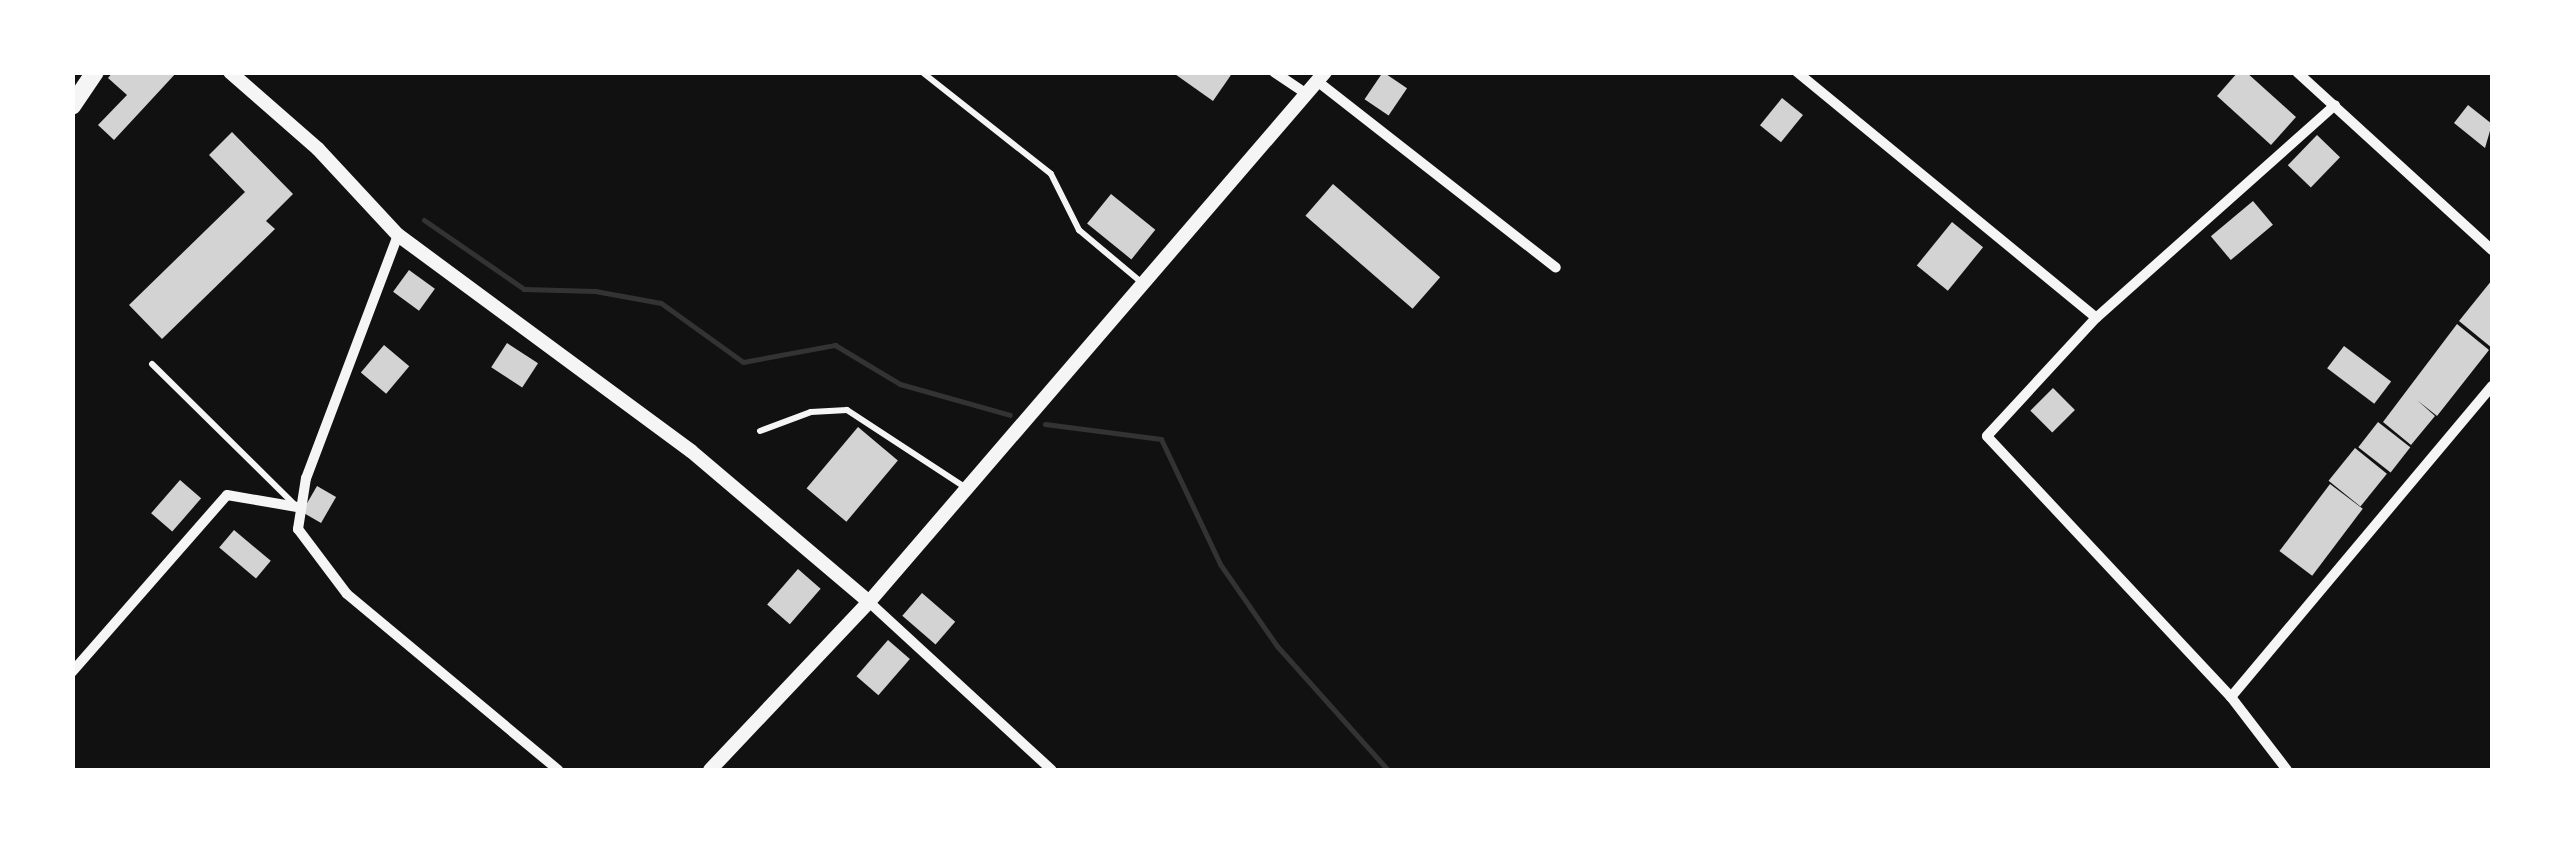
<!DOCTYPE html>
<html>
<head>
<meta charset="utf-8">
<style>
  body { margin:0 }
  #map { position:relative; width:2565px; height:843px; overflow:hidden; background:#111; font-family:Ubuntu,sans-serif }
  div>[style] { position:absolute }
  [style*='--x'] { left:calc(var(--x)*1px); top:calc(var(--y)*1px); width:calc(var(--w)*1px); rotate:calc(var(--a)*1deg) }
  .stream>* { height:5px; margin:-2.5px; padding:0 2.5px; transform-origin:2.5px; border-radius:2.5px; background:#333 }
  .building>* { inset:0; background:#d3d3d3; transform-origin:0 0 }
  .service>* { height:6px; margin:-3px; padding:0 3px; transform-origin:3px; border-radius:3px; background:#f5f5f5 }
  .minor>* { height:10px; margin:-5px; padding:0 5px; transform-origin:5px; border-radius:5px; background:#f5f5f5 }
  .tertiary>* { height:14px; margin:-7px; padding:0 7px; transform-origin:7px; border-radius:7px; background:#f5f5f5 }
  .secondary>* { height:18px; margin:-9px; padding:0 9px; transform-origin:9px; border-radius:9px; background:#f5f5f5 }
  span { translate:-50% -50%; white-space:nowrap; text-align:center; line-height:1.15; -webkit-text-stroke:8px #fff; paint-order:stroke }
  .frame { position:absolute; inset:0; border:75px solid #fff; pointer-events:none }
</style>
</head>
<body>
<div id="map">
  <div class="stream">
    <i style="--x:424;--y:220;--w:121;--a:34.6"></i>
    <i style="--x:524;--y:289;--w:71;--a:1.6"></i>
    <i style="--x:595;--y:291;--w:67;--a:10.3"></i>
    <i style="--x:661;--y:303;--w:101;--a:35.7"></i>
    <i style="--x:743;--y:362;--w:94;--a:-10.5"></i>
    <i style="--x:835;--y:345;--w:76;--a:31"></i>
    <i style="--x:900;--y:384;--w:114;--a:15.7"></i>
    <i style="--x:1045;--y:424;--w:117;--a:7.4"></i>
    <i style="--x:1161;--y:439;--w:138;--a:64.7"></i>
    <i style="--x:1220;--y:564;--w:100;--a:55.2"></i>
    <i style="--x:1277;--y:646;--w:166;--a:48.2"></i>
  </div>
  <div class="building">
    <i style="clip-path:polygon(113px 72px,177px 72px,114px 140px,98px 125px,127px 95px,108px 78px)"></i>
    <i style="clip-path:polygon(1172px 72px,1233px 72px,1213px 101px)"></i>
    <i style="left:1383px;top:72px;width:29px;height:33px;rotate:34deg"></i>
    <i style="clip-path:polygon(2238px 72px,2246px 72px,2296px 117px,2271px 145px,2217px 96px)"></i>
    <i style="left:1782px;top:98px;width:27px;height:35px;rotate:39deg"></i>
    <i style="clip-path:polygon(2468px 105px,2492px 124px,2485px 148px,2454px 123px)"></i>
    <i style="clip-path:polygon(232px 132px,293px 194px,266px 221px,275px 229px,162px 339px,129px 305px,245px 192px,209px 155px)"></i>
    <i style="left:2317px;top:135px;width:32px;height:42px;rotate:44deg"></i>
    <i style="left:1333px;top:184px;width:142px;height:42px;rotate:41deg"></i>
    <i style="left:1111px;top:194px;width:57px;height:38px;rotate:39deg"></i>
    <i style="left:2253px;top:201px;width:31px;height:55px;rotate:50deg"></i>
    <i style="left:1952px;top:222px;width:40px;height:56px;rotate:39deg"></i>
    <i style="left:409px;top:270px;width:32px;height:27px;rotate:36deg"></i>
    <i style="clip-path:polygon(2492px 280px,2492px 348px,2459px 321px)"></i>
    <i style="clip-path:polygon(2457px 324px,2489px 350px,2437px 416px,2417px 400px,2435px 416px,2411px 445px,2383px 422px)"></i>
    <i style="left:507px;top:343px;width:37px;height:29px;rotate:33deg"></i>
    <i style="left:384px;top:345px;width:33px;height:36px;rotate:40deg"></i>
    <i style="left:2344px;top:346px;width:59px;height:28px;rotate:37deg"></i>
    <i style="left:2053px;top:388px;width:31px;height:32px;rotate:45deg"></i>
    <i style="left:2378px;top:422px;width:41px;height:32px;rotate:38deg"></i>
    <i style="left:858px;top:427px;width:52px;height:80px;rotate:40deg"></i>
    <i style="left:2355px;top:448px;width:41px;height:42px;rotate:39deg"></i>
    <i style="left:180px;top:480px;width:28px;height:44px;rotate:41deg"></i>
    <i style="left:2330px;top:484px;width:41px;height:84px;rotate:37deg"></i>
    <i style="left:317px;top:486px;width:22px;height:30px;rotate:30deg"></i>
    <i style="left:234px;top:530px;width:48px;height:23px;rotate:40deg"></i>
    <i style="left:798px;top:569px;width:30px;height:47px;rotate:41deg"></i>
    <i style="left:922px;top:593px;width:44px;height:30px;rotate:41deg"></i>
    <i style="left:888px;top:640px;width:29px;height:48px;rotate:41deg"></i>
  </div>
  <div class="service">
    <i style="--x:922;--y:72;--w:164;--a:38.3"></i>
    <i style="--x:1051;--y:174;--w:63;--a:63.4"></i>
    <i style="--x:1079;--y:230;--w:81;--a:40"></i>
    <i style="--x:152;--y:364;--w:202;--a:44.6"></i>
    <i style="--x:760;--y:431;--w:54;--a:-20.4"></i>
    <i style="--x:811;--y:412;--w:36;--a:-3"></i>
    <i style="--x:847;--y:410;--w:142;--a:33.2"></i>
  </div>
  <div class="minor">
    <i style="--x:1274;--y:72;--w:37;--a:34"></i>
    <i style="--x:1797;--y:72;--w:387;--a:39.4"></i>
    <i style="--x:2297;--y:72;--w:264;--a:42.4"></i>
    <i style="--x:1317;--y:81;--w:303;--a:38"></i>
    <i style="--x:398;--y:235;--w:260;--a:110.7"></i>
    <i style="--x:306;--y:478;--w:52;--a:98.9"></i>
    <i style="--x:298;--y:529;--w:81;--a:53"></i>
    <i style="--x:347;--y:594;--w:275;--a:39.8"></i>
    <i style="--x:869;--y:602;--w:248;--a:42.6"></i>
    <i style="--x:72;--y:672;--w:235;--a:-48.8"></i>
    <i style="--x:227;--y:495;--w:71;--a:9.7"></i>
    <i style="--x:2231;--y:697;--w:406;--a:-50"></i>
    <i style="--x:2287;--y:770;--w:92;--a:-127.5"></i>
    <i style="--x:2231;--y:697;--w:357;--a:-133.1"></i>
    <i style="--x:1987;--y:436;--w:161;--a:-47.3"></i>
    <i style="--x:2096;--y:318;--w:320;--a:-41.7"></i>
  </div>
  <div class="tertiary">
    <i style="--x:230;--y:72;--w:117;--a:41.2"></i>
    <i style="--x:318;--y:149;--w:117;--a:47.1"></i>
    <i style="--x:398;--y:235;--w:364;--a:36.4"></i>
    <i style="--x:691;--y:451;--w:233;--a:40.3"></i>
    <i style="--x:710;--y:770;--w:231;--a:-46.6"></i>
    <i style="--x:869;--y:602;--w:699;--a:-49.29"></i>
  </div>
  <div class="secondary">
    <i style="--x:72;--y:106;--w:41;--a:-55.9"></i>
  </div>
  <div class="frame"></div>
</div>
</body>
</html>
